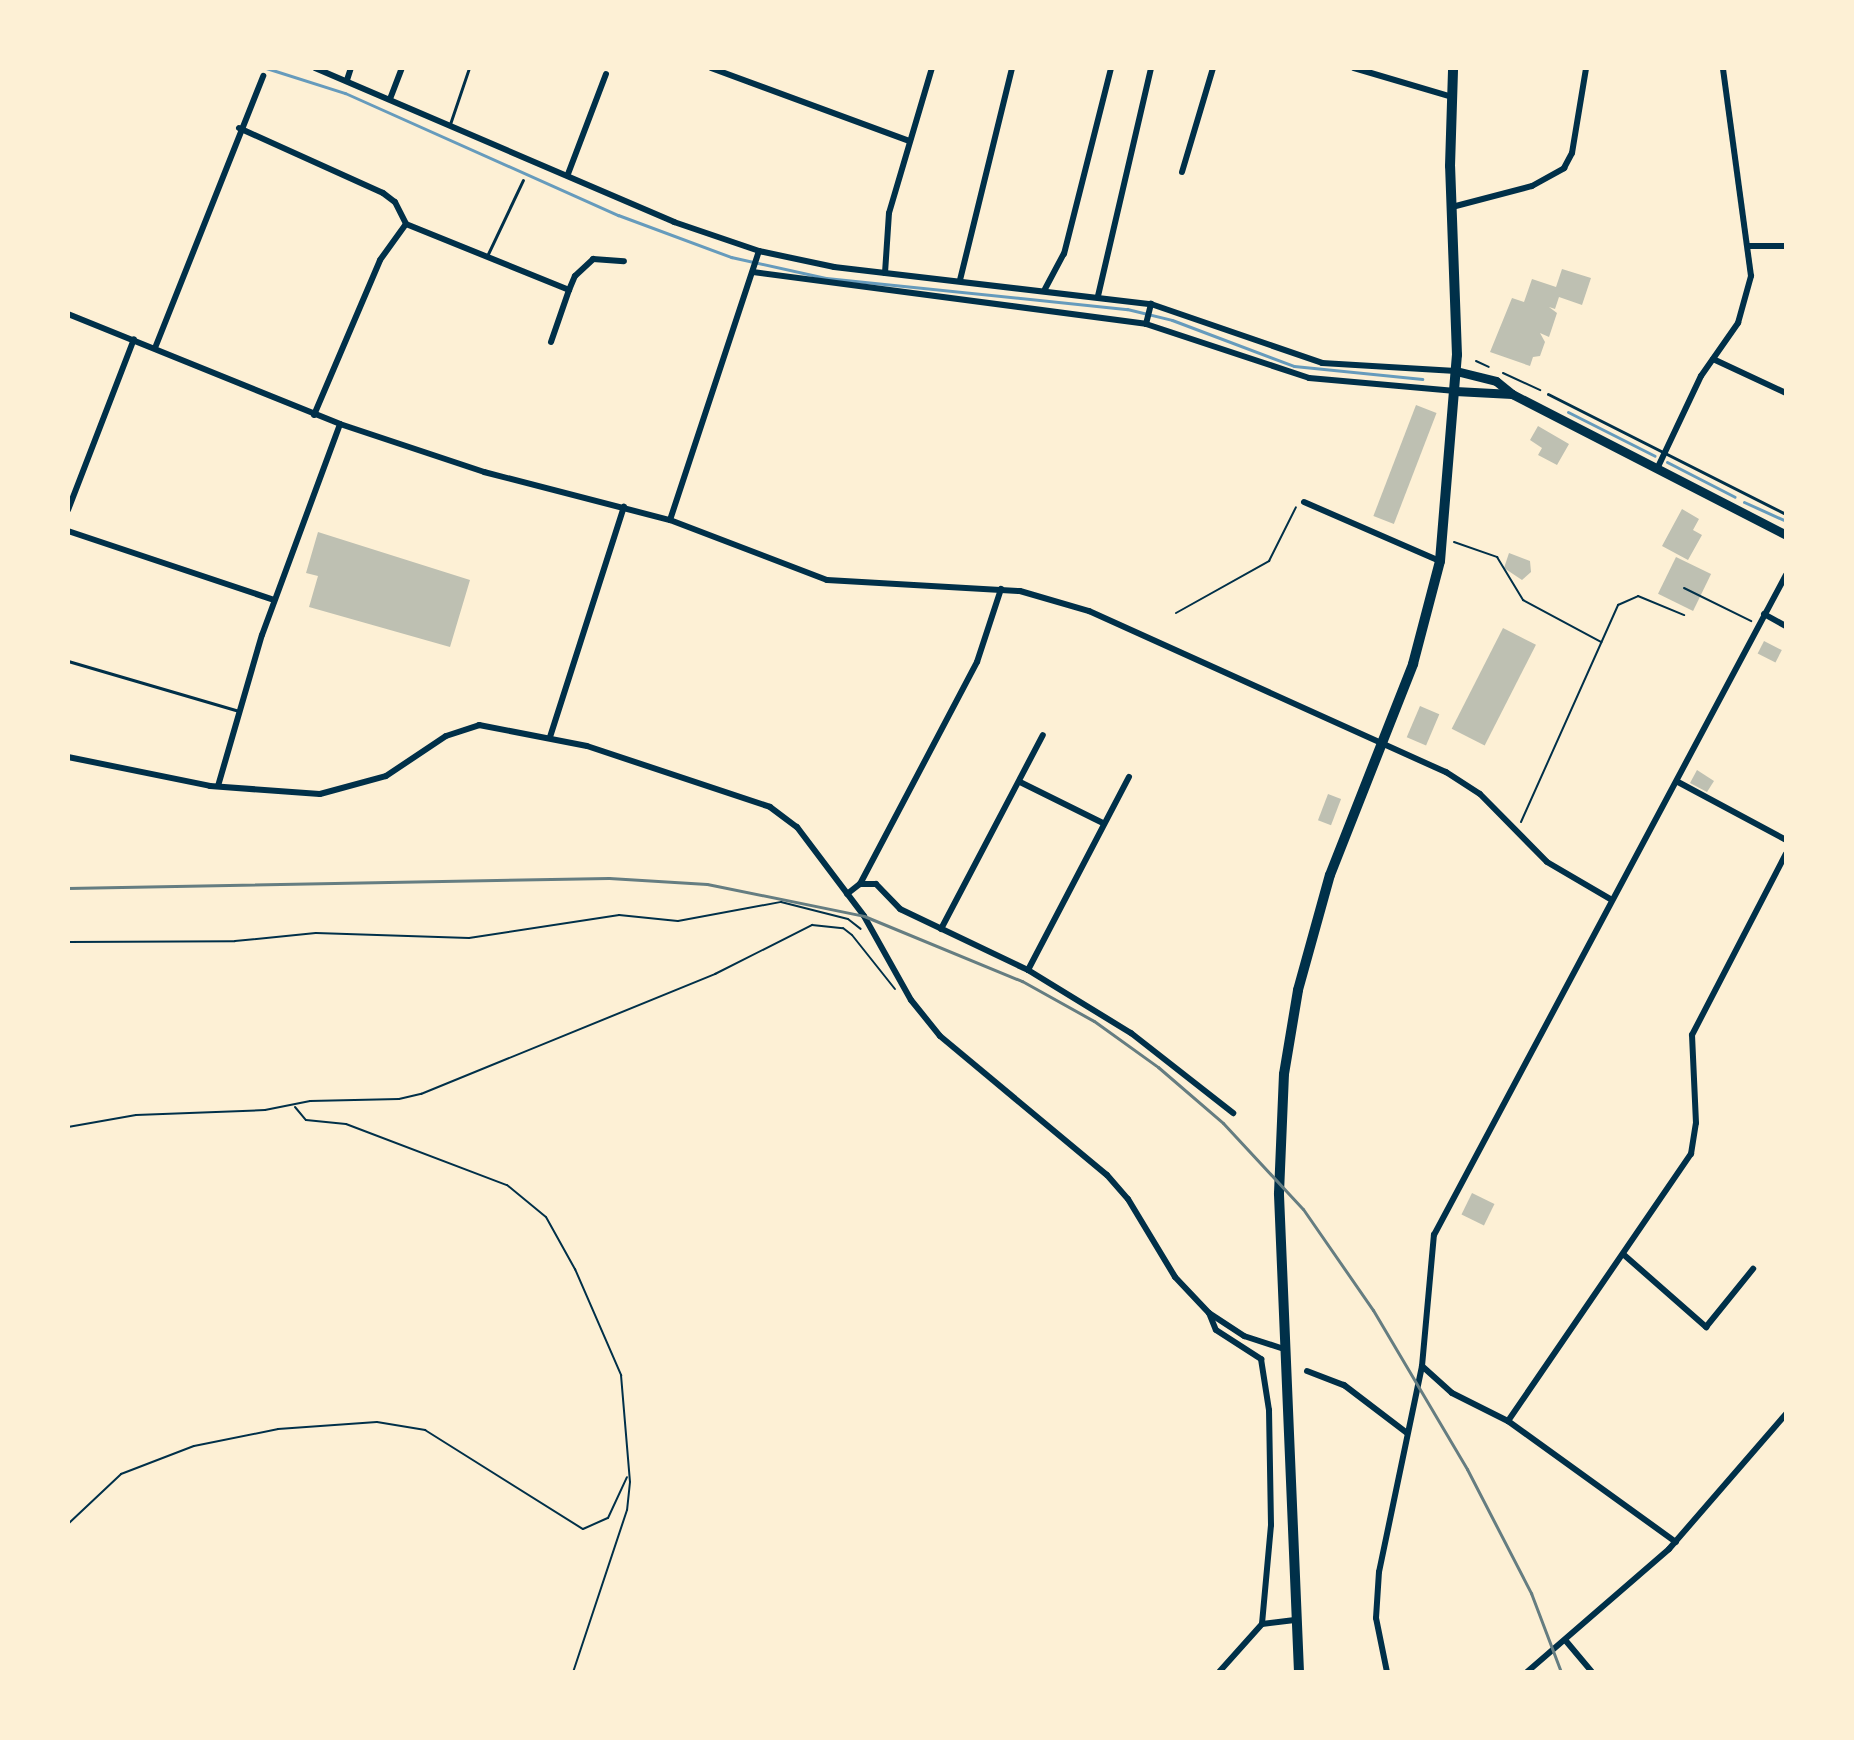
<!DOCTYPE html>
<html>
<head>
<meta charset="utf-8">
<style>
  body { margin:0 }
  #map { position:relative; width:1854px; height:1740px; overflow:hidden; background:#fdf0d5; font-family:"Public Sans",sans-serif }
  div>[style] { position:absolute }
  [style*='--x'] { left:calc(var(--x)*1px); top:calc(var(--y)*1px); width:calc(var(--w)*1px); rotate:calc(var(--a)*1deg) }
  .stream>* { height:3px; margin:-1.5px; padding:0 1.5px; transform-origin:1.5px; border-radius:1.5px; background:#669bbc }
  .building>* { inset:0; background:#bec0b2; transform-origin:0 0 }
  .path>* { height:2px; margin:-1px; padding:0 1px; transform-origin:1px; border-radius:1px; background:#003049 }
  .service>* { height:3px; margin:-1.5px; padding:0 1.5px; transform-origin:1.5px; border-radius:1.5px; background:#003049 }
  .minor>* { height:6px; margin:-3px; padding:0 3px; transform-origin:3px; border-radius:3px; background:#003049 }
  .secondary>* { height:9px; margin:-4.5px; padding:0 4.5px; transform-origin:4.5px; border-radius:4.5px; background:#003049 }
  .primary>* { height:10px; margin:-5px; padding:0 5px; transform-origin:5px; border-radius:5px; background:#003049 }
  .rail>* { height:3px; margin:-1.5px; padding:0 1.5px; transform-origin:1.5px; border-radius:1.5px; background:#657d81 }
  span { translate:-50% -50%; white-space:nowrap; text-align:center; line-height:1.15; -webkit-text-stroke:6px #fdf0d5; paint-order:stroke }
  .frame { position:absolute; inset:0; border:70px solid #fdf0d5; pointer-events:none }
</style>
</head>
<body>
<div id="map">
  <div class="stream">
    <i style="--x:266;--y:68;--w:83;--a:17.6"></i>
    <i style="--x:345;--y:93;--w:299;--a:24.1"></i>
    <i style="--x:618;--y:215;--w:121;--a:20.4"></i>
    <i style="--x:731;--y:257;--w:97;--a:12.5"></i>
    <i style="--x:826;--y:278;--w:303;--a:5.9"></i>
    <i style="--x:1127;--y:309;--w:46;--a:13.7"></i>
    <i style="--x:1172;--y:320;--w:130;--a:20.7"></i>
    <i style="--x:1294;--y:366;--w:129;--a:5.8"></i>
    <i style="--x:1568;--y:412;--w:97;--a:26.8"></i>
    <i style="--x:1667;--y:462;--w:76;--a:27.2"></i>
    <i style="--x:1744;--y:502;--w:46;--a:24.3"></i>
  </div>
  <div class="building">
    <i style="clip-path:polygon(1562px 269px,1591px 278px,1582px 305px,1559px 297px,1555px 309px,1549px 307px,1557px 313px,1549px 337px,1540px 333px,1545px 342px,1540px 356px,1533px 357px,1530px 366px,1490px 352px,1512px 298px,1524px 302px,1532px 279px,1556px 287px)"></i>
    <i style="left:1416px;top:405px;width:22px;height:119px;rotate:21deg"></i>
    <i style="clip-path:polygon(1538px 426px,1569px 444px,1557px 465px,1538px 455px,1542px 448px,1530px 440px)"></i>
    <i style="clip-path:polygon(1682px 509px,1699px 519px,1693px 530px,1702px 535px,1688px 560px,1662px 546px)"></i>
    <i style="clip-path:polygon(318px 532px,470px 580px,450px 647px,309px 607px,318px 576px,306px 573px)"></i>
    <i style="clip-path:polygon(1509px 553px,1530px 561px,1531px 572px,1522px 580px,1504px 568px)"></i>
    <i style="left:1676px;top:557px;width:39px;height:41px;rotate:26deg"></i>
    <i style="left:1503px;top:628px;width:37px;height:113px;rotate:27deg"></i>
    <i style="left:1764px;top:641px;width:20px;height:14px;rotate:27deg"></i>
    <i style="left:1420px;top:706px;width:21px;height:34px;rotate:23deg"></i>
    <i style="clip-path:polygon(1697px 770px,1714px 781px,1707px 792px,1690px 783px)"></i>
    <i style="left:1328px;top:794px;width:14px;height:28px;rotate:21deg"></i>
    <i style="left:1472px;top:1193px;width:25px;height:24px;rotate:26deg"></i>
  </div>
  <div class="path">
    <i style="--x:1476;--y:361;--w:14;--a:25"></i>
    <i style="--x:1503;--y:373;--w:41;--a:24.7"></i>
    <i style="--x:1454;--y:542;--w:46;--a:19.2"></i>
    <i style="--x:1497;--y:557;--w:50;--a:58.8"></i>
    <i style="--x:1523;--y:600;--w:89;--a:28.3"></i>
    <i style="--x:1684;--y:588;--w:75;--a:26.2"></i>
    <i style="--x:1176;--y:613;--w:107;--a:-29.2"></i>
    <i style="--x:1269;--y:561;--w:60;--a:-63.4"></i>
    <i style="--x:1521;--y:822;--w:238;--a:-65.9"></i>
    <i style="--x:1618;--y:605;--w:22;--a:-24"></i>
    <i style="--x:1638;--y:596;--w:50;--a:22.4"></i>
    <i style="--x:68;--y:942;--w:167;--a:-0.3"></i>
    <i style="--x:235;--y:941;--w:81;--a:-5.6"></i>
    <i style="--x:316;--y:933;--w:153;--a:1.9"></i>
    <i style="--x:469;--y:938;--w:152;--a:-8.7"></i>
    <i style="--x:619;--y:915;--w:59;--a:5.8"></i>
    <i style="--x:678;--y:921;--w:105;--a:-10.5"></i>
    <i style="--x:781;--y:902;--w:69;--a:14.2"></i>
    <i style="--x:848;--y:919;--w:16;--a:38"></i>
    <i style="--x:295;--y:1107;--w:17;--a:50"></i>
    <i style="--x:306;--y:1120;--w:40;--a:5.7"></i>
    <i style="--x:346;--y:1124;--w:172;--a:20.8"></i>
    <i style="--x:507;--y:1185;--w:50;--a:39.4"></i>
    <i style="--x:546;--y:1217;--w:60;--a:60.9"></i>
    <i style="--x:575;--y:1269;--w:116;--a:66.5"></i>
    <i style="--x:621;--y:1375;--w:107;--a:85.2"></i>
    <i style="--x:630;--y:1482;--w:28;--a:96"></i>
    <i style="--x:627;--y:1510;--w:171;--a:108.4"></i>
    <i style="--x:68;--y:1127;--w:69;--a:-10"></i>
    <i style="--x:136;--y:1115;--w:129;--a:-2.2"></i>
    <i style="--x:265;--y:1110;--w:46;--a:-11.3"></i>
    <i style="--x:310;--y:1101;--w:89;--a:-1.3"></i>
    <i style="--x:399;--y:1099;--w:23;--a:-13"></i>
    <i style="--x:421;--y:1094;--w:318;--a:-22.2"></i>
    <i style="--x:715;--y:974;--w:109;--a:-26.8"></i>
    <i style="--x:812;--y:925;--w:31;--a:6"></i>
    <i style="--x:843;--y:928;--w:11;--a:38"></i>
    <i style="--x:852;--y:935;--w:69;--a:51.5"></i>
    <i style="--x:68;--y:1524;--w:73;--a:-43.3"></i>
    <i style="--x:121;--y:1474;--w:78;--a:-21"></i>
    <i style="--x:194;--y:1446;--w:86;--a:-11.4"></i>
    <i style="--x:278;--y:1429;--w:99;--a:-4"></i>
    <i style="--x:377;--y:1422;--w:49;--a:9.5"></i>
    <i style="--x:425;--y:1430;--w:186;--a:32.1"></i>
    <i style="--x:583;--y:1529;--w:27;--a:-24"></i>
    <i style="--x:608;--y:1518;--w:45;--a:-65.1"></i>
  </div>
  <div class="service">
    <i style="--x:450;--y:124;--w:59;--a:-71.3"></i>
    <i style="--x:487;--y:256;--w:84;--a:-64.7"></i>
    <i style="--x:1548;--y:394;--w:267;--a:26.8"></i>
    <i style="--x:68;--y:661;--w:178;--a:16.3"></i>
  </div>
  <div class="minor">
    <i style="--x:315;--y:68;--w:391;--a:23.2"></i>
    <i style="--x:674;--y:222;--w:90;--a:18.8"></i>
    <i style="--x:759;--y:251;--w:77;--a:12"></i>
    <i style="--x:834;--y:267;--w:319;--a:6.7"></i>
    <i style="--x:1151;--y:304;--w:181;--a:19"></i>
    <i style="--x:1322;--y:363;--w:134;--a:3.4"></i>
    <i style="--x:711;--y:68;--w:211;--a:20.2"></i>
    <i style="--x:1354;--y:68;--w:102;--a:16.5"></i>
    <i style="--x:347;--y:80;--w:13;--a:-72"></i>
    <i style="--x:390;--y:99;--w:33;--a:-69"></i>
    <i style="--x:239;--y:128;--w:158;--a:24.3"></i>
    <i style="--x:383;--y:193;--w:15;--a:37"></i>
    <i style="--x:395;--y:202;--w:25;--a:63"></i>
    <i style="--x:406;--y:224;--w:176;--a:22"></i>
    <i style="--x:569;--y:290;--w:15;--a:-67"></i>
    <i style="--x:575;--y:276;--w:25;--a:-43"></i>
    <i style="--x:593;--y:259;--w:31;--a:4"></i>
    <i style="--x:1182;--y:172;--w:109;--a:-73.4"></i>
    <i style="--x:568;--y:174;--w:107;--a:-69.2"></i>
    <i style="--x:1452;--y:207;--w:83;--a:-14.7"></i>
    <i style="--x:1532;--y:186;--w:37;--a:-29"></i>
    <i style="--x:1564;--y:168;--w:17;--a:-62"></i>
    <i style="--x:1572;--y:153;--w:86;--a:-80.6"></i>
    <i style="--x:1748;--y:246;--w:38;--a:0"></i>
    <i style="--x:753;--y:272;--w:396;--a:7.5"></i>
    <i style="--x:1146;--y:324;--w:172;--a:18.3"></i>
    <i style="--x:1309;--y:378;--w:147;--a:5.1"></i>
    <i style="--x:885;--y:273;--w:60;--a:-86.2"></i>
    <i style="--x:889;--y:213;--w:151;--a:-73.5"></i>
    <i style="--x:960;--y:280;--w:218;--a:-76.2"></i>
    <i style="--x:1045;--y:289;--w:40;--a:-62"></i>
    <i style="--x:1064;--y:254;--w:192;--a:-75.8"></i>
    <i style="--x:1098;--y:296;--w:234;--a:-76.9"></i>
    <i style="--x:68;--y:314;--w:293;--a:22"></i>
    <i style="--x:340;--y:424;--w:152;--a:18.4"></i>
    <i style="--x:484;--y:472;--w:192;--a:14.5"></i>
    <i style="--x:670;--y:520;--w:168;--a:20.9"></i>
    <i style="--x:827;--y:580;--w:193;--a:3.3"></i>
    <i style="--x:1020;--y:591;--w:72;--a:16.2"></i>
    <i style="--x:1089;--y:611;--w:392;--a:24.3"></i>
    <i style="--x:1446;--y:772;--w:40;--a:32.9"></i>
    <i style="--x:1480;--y:794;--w:95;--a:45.4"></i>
    <i style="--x:1547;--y:862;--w:75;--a:30.3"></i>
    <i style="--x:1146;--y:324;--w:21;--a:-76"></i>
    <i style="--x:551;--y:342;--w:55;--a:-70.9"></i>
    <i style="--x:155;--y:348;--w:293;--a:-68.3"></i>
    <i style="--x:1713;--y:359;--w:81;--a:25"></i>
    <i style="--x:314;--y:415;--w:168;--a:-66.9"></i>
    <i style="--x:380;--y:260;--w:44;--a:-54.2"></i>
    <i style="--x:1657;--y:469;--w:103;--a:-64.7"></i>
    <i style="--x:1701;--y:376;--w:65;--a:-55.1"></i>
    <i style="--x:1738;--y:323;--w:49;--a:-74.5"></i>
    <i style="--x:1751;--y:276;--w:210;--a:-97.7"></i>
    <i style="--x:1304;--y:502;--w:148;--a:23.5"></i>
    <i style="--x:68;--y:510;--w:183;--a:-68.9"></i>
    <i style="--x:670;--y:520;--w:283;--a:-71.7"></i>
    <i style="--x:68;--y:531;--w:217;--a:18.5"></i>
    <i style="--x:1764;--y:614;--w:25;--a:29"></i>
    <i style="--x:550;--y:737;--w:242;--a:-72.2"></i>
    <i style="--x:68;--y:757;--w:145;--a:11.5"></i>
    <i style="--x:210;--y:786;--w:110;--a:4.2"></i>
    <i style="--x:320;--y:794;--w:68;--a:-15.3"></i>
    <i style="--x:386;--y:776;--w:72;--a:-33.7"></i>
    <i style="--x:446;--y:736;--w:35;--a:-18"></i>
    <i style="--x:479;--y:725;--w:110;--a:11"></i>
    <i style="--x:587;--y:746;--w:193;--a:18.4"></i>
    <i style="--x:770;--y:807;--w:34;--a:37"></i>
    <i style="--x:797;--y:827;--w:111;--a:53"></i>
    <i style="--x:864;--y:916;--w:96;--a:60.8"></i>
    <i style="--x:911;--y:1000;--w:46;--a:51.1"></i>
    <i style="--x:940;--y:1036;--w:217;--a:39.8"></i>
    <i style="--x:1107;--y:1175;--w:32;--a:49"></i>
    <i style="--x:1128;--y:1199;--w:91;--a:58.9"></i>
    <i style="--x:1175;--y:1277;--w:50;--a:46.6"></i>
    <i style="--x:1209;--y:1313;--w:42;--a:33.3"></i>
    <i style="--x:1244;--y:1336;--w:42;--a:18"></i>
    <i style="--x:1020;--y:782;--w:93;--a:26.3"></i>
    <i style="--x:1678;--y:782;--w:123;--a:28.2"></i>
    <i style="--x:218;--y:786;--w:157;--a:-73.8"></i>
    <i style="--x:262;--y:635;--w:225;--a:-69.7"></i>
    <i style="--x:860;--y:884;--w:251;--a:-62.2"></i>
    <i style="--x:977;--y:662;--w:77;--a:-71.8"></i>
    <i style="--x:847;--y:894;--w:16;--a:-38"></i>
    <i style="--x:860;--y:884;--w:16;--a:0"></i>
    <i style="--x:876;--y:884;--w:35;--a:46"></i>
    <i style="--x:900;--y:909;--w:142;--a:25.5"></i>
    <i style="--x:1028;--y:970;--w:121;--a:31.5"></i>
    <i style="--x:1131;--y:1033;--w:130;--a:38.1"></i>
    <i style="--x:941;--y:929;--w:219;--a:-62.3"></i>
    <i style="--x:1028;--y:970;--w:218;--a:-62.4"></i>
    <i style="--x:1623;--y:1254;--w:111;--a:41.3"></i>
    <i style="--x:1706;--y:1327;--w:75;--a:-51"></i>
    <i style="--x:1209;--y:1313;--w:18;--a:68"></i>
    <i style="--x:1216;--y:1330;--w:54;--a:32.8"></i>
    <i style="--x:1261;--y:1359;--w:52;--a:81.1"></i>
    <i style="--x:1269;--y:1410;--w:115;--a:89"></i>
    <i style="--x:1271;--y:1525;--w:99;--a:95.2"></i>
    <i style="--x:1262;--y:1624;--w:64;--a:131.9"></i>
    <i style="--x:1422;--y:1366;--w:40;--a:42"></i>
    <i style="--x:1452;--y:1393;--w:63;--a:26.6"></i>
    <i style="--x:1508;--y:1421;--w:207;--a:35.8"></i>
    <i style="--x:1307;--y:1371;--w:40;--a:21"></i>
    <i style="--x:1344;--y:1385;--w:79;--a:37.3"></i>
    <i style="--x:1508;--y:1421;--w:324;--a:-55.6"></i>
    <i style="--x:1691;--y:1154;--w:31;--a:-81"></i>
    <i style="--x:1696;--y:1123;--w:88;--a:-92.6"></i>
    <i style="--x:1692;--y:1035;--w:204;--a:-62.6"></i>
    <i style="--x:1262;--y:1624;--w:35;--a:-7"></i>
    <i style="--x:1566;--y:1641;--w:40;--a:50"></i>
    <i style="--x:1387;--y:1672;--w:55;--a:-101.5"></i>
    <i style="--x:1376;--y:1618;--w:46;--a:-86.3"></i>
    <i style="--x:1379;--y:1572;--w:210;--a:-78.2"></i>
    <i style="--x:1422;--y:1366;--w:132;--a:-84.8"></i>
    <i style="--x:1434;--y:1235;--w:748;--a:-61.93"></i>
    <i style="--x:1527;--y:1672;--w:188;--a:-40.9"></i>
    <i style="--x:1669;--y:1549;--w:179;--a:-49.1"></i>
  </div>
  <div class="secondary">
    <i style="--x:1456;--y:371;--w:41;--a:14"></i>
    <i style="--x:1496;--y:381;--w:21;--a:39"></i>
    <i style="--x:1512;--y:394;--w:308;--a:27.2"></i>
    <i style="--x:1455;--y:391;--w:57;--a:3"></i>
  </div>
  <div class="primary">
    <i style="--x:1299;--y:1672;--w:479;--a:-92.4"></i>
    <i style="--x:1279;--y:1193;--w:119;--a:-87.6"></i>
    <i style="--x:1284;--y:1074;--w:85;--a:-80.5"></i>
    <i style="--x:1298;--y:990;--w:119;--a:-74.5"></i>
    <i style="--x:1330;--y:875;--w:227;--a:-68.5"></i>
    <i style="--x:1413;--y:664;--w:106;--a:-75.3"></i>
    <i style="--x:1440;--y:561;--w:207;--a:-85.3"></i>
    <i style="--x:1457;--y:355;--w:189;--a:-92.1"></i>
    <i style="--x:1450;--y:166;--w:98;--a:-88.2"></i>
  </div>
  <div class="rail">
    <i style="--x:68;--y:888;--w:541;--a:-1.06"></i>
    <i style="--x:609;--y:878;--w:98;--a:3.5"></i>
    <i style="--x:707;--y:884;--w:160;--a:11.5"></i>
    <i style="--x:864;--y:916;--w:171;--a:22.4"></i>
    <i style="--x:1022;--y:981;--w:82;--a:29.1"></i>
    <i style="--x:1094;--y:1021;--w:79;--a:35.7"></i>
    <i style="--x:1158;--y:1067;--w:86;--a:40.7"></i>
    <i style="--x:1223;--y:1123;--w:117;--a:47.1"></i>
    <i style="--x:1303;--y:1209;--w:123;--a:55.3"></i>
    <i style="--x:1373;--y:1310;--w:185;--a:59.4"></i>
    <i style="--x:1467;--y:1469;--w:140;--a:62.7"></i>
    <i style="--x:1531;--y:1593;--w:85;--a:69.2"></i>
  </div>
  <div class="frame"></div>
</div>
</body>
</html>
